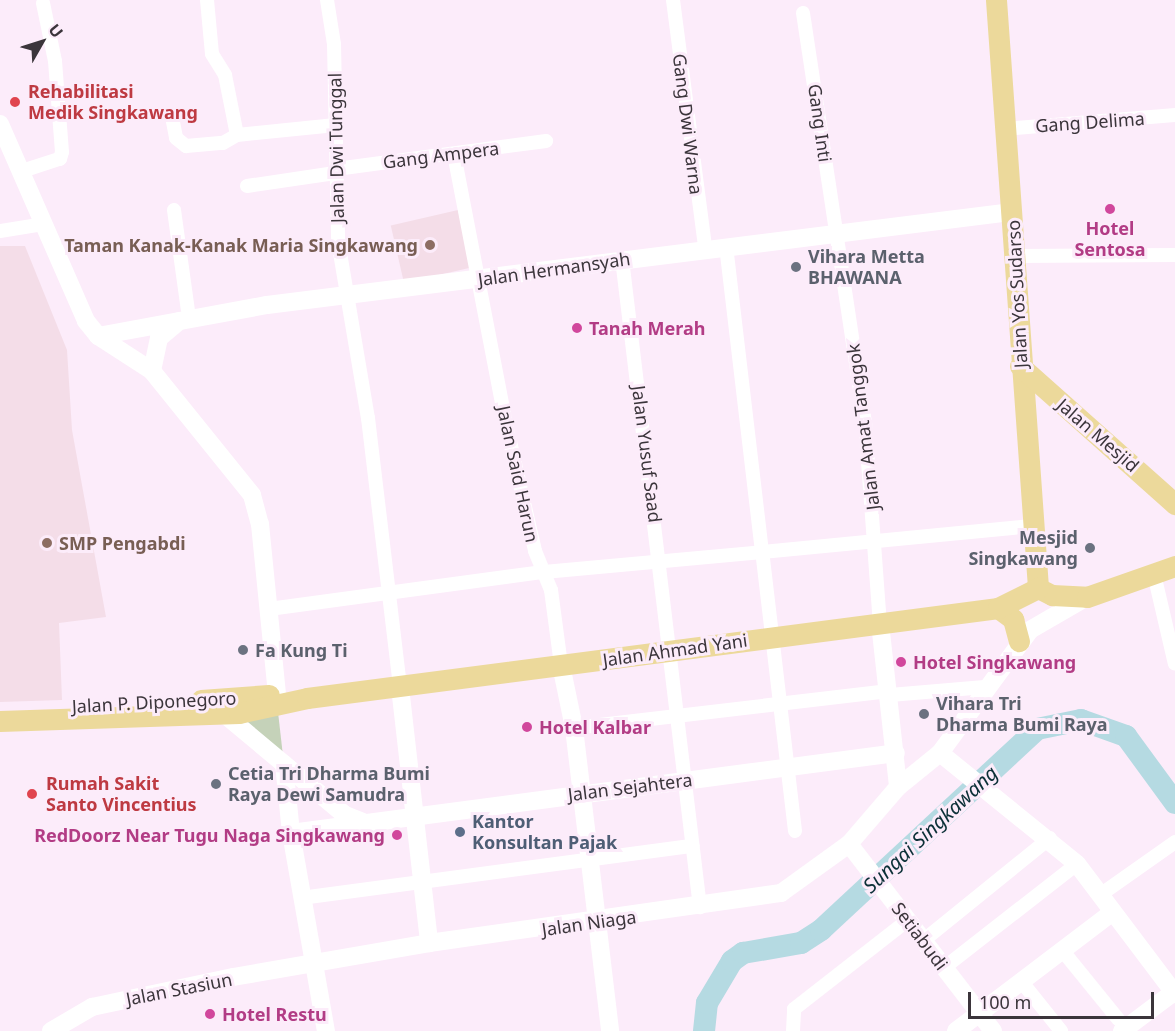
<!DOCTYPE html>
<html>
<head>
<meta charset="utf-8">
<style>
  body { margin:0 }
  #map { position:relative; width:1175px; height:1031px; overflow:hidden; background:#fcecfa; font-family:"Noto Sans",sans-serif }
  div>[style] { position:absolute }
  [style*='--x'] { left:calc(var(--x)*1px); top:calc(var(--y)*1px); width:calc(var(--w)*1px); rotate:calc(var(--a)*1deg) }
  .education>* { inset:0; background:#f4dde8; transform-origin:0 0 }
  .green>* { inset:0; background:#c5d2b9 }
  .river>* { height:22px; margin:-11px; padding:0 11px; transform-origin:11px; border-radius:11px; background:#b5dae2 }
  .street>* { height:14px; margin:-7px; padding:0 7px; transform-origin:7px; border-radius:7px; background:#fff }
  .secondary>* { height:18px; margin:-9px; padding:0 9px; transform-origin:9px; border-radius:9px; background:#fff }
  .primary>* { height:21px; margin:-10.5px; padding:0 10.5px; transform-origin:10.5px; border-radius:10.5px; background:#ecd99b }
  .dots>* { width:16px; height:16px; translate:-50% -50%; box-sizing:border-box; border:3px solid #fcecfa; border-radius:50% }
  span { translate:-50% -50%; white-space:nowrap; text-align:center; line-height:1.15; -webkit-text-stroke:6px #fcecfa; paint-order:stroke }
  .health-label { font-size:18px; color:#be3a42; font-weight:700 }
  .left { translate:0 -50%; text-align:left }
  .street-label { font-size:18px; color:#3b353b }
  .hotel-label { font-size:18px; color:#b23c85; font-weight:700 }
  .right { translate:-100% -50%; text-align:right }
  .education-label { font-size:18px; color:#785e54; font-weight:700 }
  .worship-label { font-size:18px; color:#5b616d; font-weight:700 }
  .service-label { font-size:18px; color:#4e5e75; font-weight:700 }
  .water-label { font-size:20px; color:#0b3037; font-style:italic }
  .north { position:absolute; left:12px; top:12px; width:60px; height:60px; -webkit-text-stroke:4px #fcecfa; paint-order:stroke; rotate:51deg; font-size:16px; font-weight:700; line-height:24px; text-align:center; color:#3b353b }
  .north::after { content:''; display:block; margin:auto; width:21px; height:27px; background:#3b353b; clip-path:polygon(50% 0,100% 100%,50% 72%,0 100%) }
  .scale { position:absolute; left:968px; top:992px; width:186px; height:27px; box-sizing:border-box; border:3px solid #3b353b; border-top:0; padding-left:8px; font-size:18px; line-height:21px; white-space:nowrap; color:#3b353b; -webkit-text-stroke:4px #fcecfa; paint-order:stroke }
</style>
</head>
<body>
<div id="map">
  <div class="education">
    <i style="left:458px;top:210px;width:59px;height:69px;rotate:77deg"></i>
    <i style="clip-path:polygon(0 246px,25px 246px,67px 350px,72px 430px,106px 617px,59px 623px,62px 700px,0 702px)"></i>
  </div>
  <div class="green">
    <i style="clip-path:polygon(278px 712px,283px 756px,247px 722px)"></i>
  </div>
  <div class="river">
    <i style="--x:704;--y:1031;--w:28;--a:-84"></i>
    <i style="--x:707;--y:1003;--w:49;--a:-59.2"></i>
    <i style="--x:732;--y:961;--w:14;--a:-36"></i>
    <i style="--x:743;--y:953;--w:59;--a:-9.8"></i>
    <i style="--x:801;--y:943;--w:24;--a:-33"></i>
    <i style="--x:821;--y:930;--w:295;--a:-42.9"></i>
    <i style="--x:1037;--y:729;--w:45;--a:-11.6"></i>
    <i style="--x:1081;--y:720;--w:48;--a:19.6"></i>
    <i style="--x:1126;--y:736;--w:83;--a:53.8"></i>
  </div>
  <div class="street">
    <i style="--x:207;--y:0;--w:54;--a:84.7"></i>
    <i style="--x:212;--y:54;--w:25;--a:58"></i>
    <i style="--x:225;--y:75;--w:61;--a:78.7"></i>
    <i style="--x:237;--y:135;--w:99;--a:-5.8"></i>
    <i style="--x:327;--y:0;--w:45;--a:81"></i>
    <i style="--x:334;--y:44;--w:197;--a:88.8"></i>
    <i style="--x:338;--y:241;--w:180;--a:80.4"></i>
    <i style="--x:368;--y:418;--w:271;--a:83.2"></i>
    <i style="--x:673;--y:0;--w:250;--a:82.6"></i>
    <i style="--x:803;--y:13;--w:413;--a:81.4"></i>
    <i style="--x:865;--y:421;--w:203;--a:85.8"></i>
    <i style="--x:173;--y:122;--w:16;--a:79"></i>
    <i style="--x:176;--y:138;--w:13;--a:39"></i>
    <i style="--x:186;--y:146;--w:37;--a:-5"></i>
    <i style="--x:223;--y:143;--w:16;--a:-30"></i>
    <i style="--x:1005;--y:129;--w:171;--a:-4.7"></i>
    <i style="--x:454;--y:154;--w:275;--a:79.1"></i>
    <i style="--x:506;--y:424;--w:130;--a:77.1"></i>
    <i style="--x:535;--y:551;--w:42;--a:67.7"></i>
    <i style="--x:551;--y:590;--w:76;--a:82.4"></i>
    <i style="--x:336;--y:169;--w:212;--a:-7.6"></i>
    <i style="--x:22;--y:171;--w:40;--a:-18"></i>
    <i style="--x:60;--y:159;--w:7;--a:-74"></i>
    <i style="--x:62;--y:152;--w:91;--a:-94.4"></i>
    <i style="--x:55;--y:61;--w:59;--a:-101.7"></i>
    <i style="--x:247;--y:186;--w:89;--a:-8.4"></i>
    <i style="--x:174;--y:210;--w:109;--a:82.1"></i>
    <i style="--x:0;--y:231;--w:45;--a:-9"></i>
    <i style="--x:1014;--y:256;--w:161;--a:-0.4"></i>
    <i style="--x:622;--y:259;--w:653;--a:83.14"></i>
    <i style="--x:1154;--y:574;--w:92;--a:76.9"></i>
    <i style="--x:269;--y:609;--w:277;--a:-7.7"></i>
    <i style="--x:544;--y:572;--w:219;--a:-5.2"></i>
    <i style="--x:762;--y:552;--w:307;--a:-96.7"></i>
    <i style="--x:890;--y:695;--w:95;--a:-4.8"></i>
    <i style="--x:574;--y:728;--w:317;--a:-6.7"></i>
    <i style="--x:795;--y:831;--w:281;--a:-96.7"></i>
    <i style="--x:762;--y:552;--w:273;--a:-5.5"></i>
    <i style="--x:1100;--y:895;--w:92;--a:-35.2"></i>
    <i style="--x:301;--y:898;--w:395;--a:-7.6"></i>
    <i style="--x:924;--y:940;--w:162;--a:-39"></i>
    <i style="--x:1062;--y:950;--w:89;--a:50.9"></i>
    <i style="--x:945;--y:967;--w:167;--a:-38"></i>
    <i style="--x:1021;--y:981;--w:64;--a:51.3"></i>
    <i style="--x:793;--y:1031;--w:22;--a:-87"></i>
    <i style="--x:794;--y:1009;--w:145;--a:-38"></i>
  </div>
  <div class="secondary">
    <i style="--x:0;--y:124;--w:215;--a:66.4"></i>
    <i style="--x:86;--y:321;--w:19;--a:51"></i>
    <i style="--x:98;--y:336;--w:64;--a:32.9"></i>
    <i style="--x:152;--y:371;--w:159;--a:51.1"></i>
    <i style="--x:252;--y:495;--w:30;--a:75"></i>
    <i style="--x:260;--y:524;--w:172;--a:84.3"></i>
    <i style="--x:98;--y:336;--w:172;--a:-10.4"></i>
    <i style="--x:267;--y:305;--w:751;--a:-7.12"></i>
    <i style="--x:152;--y:371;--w:34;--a:-78"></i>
    <i style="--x:159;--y:338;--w:26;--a:-40"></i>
    <i style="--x:880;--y:623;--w:165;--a:83.7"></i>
    <i style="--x:561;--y:665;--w:64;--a:78.3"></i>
    <i style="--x:574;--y:728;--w:305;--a:83.2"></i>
    <i style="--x:400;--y:687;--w:258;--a:83.5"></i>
    <i style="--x:223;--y:713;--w:159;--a:39.9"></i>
    <i style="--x:345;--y:815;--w:19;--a:21"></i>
    <i style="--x:940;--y:753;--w:176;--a:39"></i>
    <i style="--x:1077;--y:864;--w:163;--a:53"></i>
    <i style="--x:284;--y:764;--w:69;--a:84.2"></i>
    <i style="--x:291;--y:833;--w:201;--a:80"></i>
    <i style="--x:291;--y:833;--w:610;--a:-7.53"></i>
    <i style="--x:849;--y:844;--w:236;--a:52.4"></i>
    <i style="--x:51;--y:1031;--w:48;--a:-30.3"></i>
    <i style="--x:92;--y:1007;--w:144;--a:-12"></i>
    <i style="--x:233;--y:977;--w:199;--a:-9.8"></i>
    <i style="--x:429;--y:943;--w:356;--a:-8.1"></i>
    <i style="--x:781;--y:893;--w:84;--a:-35.8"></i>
    <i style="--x:849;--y:844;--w:75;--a:-49.3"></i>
    <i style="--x:898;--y:787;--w:54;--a:-39"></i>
    <i style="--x:940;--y:753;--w:152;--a:-53.8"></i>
    <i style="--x:1030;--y:630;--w:66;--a:-30.1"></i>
    <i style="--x:956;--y:1031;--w:197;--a:-37.2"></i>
    <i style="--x:1122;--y:1031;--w:65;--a:-36.9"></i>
  </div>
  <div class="primary">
    <i style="--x:996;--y:0;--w:589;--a:85.91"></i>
    <i style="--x:1020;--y:366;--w:208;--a:41.7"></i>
    <i style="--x:1038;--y:588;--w:16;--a:27"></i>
    <i style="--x:1052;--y:595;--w:35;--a:3"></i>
    <i style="--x:1087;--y:597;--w:93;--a:-19.4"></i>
    <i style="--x:998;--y:608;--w:19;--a:36"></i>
    <i style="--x:1013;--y:619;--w:23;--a:75"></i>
    <i style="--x:201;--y:700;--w:68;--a:-4.2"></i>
    <i style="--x:0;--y:721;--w:239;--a:-1.9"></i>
    <i style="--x:239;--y:713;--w:70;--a:-12.4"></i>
    <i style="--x:307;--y:698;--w:697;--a:-7.42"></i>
    <i style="--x:998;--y:608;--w:45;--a:-26.6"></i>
  </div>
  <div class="dots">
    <i style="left:15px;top:102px;background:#e0444e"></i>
    <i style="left:1110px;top:209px;background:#d1479c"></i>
    <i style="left:430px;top:245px;background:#8d6e63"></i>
    <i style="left:796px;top:267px;background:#6b7280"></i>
    <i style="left:577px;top:328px;background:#d1479c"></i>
    <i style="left:47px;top:543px;background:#8d6e63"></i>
    <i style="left:1090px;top:548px;background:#6b7280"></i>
    <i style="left:243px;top:650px;background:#6b7280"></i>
    <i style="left:901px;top:662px;background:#d1479c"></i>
    <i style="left:924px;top:714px;background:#6b7280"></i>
    <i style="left:527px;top:727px;background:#d1479c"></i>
    <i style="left:216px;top:784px;background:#6b7280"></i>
    <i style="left:32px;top:794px;background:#e0444e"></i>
    <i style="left:460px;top:832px;background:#5c6f8a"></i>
    <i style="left:397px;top:835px;background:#d1479c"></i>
    <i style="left:210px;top:1014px;background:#d1479c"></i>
  </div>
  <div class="health-label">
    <span class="left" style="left:28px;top:102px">Rehabilitasi<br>Medik Singkawang</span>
    <span class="left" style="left:46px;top:794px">Rumah Sakit<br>Santo Vincentius</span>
  </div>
  <div class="street-label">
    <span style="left:1090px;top:122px;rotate:-4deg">Gang Delima</span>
    <span style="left:820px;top:123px;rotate:82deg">Gang Inti</span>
    <span style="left:688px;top:124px;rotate:83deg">Gang Dwi Warna</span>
    <span style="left:336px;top:148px;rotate:-91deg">Jalan Dwi Tunggal</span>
    <span style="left:441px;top:155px;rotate:-7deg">Gang Ampera</span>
    <span style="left:554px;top:269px;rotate:-8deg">Jalan Hermansyah</span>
    <span style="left:1017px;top:294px;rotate:-93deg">Jalan Yos Sudarso</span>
    <span style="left:863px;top:427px;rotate:-97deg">Jalan Amat Tanggok</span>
    <span style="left:1098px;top:435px;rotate:41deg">Jalan Mesjid</span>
    <span style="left:647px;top:454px;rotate:83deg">Jalan Yusuf Saad</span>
    <span style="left:518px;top:474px;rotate:78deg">Jalan Said Harun</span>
    <span style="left:675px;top:650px;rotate:-8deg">Jalan Ahmad Yani</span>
    <span style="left:154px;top:702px;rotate:-3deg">Jalan P. Diponegoro</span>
    <span style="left:630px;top:787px;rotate:-7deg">Jalan Sejahtera</span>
    <span style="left:589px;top:923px;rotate:-8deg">Jalan Niaga</span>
    <span style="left:920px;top:936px;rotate:53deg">Setiabudi</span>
    <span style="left:179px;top:989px;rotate:-11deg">Jalan Stasiun</span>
  </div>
  <div class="hotel-label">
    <span style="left:1110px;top:239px">Hotel<br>Sentosa</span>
    <span class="left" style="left:589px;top:328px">Tanah Merah</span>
    <span class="left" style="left:913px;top:662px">Hotel Singkawang</span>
    <span class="left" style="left:539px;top:727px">Hotel Kalbar</span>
    <span class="right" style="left:385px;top:835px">RedDoorz Near Tugu Naga Singkawang</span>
    <span class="left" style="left:222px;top:1014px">Hotel Restu</span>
  </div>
  <div class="education-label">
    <span class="right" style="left:418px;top:245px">Taman Kanak-Kanak Maria Singkawang</span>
    <span class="left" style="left:59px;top:543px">SMP Pengabdi</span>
  </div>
  <div class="worship-label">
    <span class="left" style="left:808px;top:267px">Vihara Metta<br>BHAWANA</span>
    <span class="right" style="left:1078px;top:548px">Mesjid<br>Singkawang</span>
    <span class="left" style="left:255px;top:650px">Fa Kung Ti</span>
    <span class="left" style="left:936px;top:714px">Vihara Tri<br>Dharma Bumi Raya</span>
    <span class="left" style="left:228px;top:784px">Cetia Tri Dharma Bumi<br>Raya Dewi Samudra</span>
  </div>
  <div class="service-label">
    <span class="left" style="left:472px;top:832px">Kantor<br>Konsultan Pajak</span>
  </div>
  <div class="water-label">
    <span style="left:930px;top:829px;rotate:-43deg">Sungai Singkawang</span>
  </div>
  <div class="north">U</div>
  <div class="scale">100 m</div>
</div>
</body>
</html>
